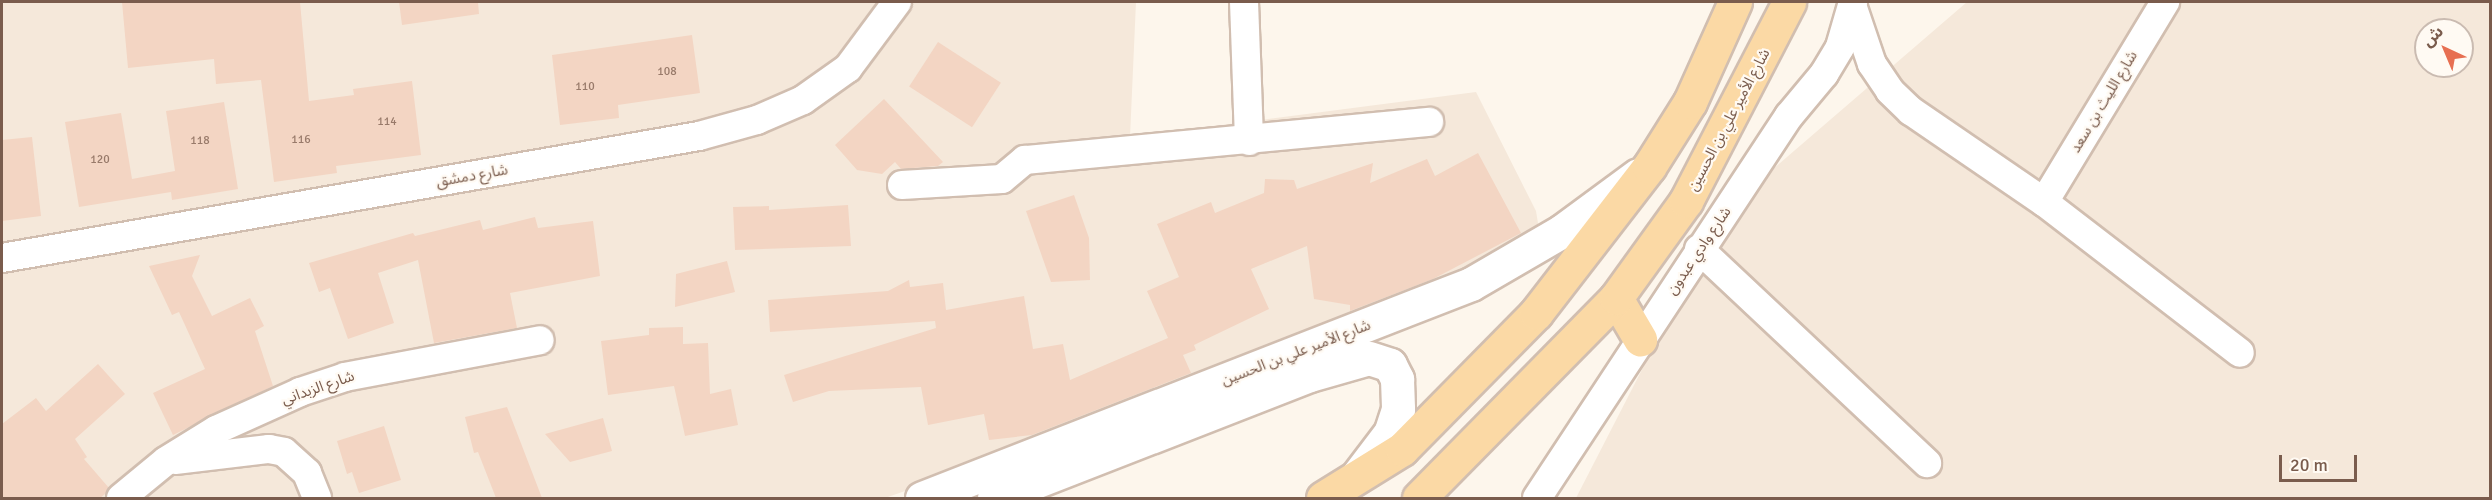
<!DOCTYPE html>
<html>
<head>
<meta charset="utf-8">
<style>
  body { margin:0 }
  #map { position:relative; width:2492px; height:500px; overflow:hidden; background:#fdf6ec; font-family:Signika,"Noto Sans Arabic",sans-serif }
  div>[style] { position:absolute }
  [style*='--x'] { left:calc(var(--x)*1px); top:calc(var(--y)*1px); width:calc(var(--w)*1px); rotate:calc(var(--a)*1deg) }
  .residential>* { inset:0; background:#f5e8da }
  .building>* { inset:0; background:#f3d5c3; transform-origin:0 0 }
  .roads { filter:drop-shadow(2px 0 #d1beb0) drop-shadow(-2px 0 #d1beb0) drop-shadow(0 2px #d1beb0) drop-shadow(0 -2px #d1beb0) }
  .street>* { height:28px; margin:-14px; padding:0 14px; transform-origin:14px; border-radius:14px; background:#fff }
  .secondary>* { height:33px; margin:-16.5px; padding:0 16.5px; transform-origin:16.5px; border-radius:16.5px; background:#fff }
  .primary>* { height:33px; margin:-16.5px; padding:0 16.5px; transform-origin:16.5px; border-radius:16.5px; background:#fbd9a5 }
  span { translate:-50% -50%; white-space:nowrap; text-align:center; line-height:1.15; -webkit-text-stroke:4.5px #fffaf3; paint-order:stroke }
  .number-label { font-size:12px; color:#987a6a }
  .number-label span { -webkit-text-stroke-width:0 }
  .street-label { font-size:15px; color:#7a5c4d }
  .frame { position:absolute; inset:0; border:3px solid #7a5c4d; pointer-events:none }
  .north { position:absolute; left:2414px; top:18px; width:60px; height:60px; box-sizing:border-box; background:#fffaf3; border:2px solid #cabbb1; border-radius:50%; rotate:316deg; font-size:16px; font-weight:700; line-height:24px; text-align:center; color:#7a5c4d }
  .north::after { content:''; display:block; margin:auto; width:21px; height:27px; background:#e76f51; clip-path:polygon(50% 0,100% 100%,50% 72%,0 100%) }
  .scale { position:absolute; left:2279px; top:455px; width:78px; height:27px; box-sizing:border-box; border:3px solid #7a5c4d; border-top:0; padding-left:8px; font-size:18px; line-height:21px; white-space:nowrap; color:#7a5c4d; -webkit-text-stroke:4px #fffaf3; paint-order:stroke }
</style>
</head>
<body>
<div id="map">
  <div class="residential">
    <i style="clip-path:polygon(2px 2px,1136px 2px,1130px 137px,1476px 92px,1536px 211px,1541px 241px,1031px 447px,885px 498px,2px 498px)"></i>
    <i style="clip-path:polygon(evenodd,1967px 2px,2490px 2px,2490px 498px,1576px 498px,1723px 212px,1967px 2px,2426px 30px,2462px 30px,2462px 66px,2426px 66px,2426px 30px)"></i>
  </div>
  <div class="building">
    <i style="clip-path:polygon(122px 2px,300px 2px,309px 101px,354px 95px,353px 89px,412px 81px,421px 155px,336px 166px,337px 173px,274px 182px,261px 80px,216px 84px,214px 59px,128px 68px)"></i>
    <i style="clip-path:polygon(399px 2px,478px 2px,479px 14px,402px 25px)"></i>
    <i style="clip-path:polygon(692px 35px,700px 93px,618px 105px,619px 118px,560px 125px,552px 55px)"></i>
    <i style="left:938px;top:42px;width:75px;height:53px;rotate:33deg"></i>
    <i style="clip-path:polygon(884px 99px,943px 162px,938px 166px,901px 169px,895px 162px,882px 174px,857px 170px,835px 145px)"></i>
    <i style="clip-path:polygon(224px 102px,238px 189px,172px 200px,171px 192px,79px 207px,65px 122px,121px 113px,132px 179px,175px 171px,166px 111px)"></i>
    <i style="clip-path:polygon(32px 137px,41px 216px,2px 221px,2px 140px)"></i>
    <i style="clip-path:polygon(1478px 153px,1521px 233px,1433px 279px,1350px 311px,1350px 305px,1314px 299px,1307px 246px,1251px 269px,1269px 309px,1194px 345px,1196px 350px,1183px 355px,1191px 373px,1032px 435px,989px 440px,984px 414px,928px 425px,921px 387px,829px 391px,793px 402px,784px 375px,936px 328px,935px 321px,770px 332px,768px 300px,888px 291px,909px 280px,910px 287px,943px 283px,946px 310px,1024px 296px,1033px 349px,1063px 344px,1070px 380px,1168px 338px,1147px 291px,1179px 277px,1157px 224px,1211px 202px,1215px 213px,1264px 193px,1265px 179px,1294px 180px,1297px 189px,1373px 163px,1370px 183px,1427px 159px,1435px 176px)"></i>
    <i style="clip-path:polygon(1074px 195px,1089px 238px,1090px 280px,1051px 282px,1026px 211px)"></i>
    <i style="clip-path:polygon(848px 205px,851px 246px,735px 250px,733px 207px,769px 206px,769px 210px)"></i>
    <i style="clip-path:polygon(535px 217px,538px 228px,593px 221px,600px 276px,510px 293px,517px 328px,434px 343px,418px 260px,378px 273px,394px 323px,348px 339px,330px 288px,319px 292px,309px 263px,413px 233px,415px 236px,480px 220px,483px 230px)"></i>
    <i style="clip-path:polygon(200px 255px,192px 276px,212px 316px,250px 298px,264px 326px,255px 331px,273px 386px,173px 435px,153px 393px,205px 369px,179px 312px,172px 315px,149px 266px)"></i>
    <i style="clip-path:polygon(727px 261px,735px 292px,675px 307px,676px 274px)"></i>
    <i style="clip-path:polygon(683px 327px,683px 344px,708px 343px,710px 394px,731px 389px,738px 425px,685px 436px,674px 386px,608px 395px,601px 341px,649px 335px,649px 328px)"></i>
    <i style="clip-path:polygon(98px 364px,125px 394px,75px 439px,87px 457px,84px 459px,109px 488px,105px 494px,100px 498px,2px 498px,2px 424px,36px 398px,46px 411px)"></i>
    <i style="clip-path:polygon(507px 407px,542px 498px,496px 498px,478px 452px,474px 453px,465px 417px)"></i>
    <i style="clip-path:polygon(603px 418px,612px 451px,570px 462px,545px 434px)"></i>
    <i style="clip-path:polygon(384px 426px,401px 480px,359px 493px,352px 472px,347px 474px,337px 441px)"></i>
  </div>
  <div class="roads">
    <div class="street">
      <i style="--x:1244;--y:2;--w:139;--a:87.9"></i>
      <i style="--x:1852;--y:5;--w:62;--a:71.3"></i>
      <i style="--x:1872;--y:64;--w:32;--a:56"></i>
      <i style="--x:1890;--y:91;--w:29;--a:44"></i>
      <i style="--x:1911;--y:111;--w:161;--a:34.4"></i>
      <i style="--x:2044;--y:202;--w:247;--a:37.6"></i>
      <i style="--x:902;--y:185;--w:100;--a:-3.4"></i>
      <i style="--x:1002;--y:179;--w:30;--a:-40"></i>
      <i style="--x:1025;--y:160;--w:406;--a:-5.4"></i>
      <i style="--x:2044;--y:202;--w:234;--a:-58.8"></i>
      <i style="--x:1699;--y:249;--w:313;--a:43.2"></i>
      <i style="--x:2;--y:258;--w:708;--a:-9.93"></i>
      <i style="--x:699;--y:136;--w:60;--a:-15.4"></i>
      <i style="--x:757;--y:120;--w:50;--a:-23.5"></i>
      <i style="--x:803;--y:100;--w:55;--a:-35.4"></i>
      <i style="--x:848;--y:68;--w:82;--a:-53.4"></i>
      <i style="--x:175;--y:460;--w:95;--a:-6.7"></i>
      <i style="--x:269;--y:449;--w:15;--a:11"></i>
      <i style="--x:284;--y:452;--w:31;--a:42"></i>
      <i style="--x:307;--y:473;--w:27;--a:68"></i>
      <i style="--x:121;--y:498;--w:58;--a:-39.4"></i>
      <i style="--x:166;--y:461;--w:59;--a:-31.8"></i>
      <i style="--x:216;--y:430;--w:92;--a:-24.3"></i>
      <i style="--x:300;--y:392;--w:47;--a:-18.4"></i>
      <i style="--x:345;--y:377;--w:198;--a:-10.7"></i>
      <i style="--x:1537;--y:498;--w:458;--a:-56.6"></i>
      <i style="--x:1789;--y:116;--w:55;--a:-50.2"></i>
      <i style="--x:1824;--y:74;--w:31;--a:-59"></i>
      <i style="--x:1840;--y:47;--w:47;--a:-73.9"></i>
    </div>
    <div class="secondary">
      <i style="--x:922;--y:498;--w:589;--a:-21.3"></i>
      <i style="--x:1471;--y:284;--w:105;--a:-30.2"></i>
      <i style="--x:1562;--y:231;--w:94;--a:-36.4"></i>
      <i style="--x:994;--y:498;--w:339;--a:-21.3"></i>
      <i style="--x:1310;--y:375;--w:61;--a:-16.1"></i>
      <i style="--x:1369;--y:358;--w:22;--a:18"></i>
      <i style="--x:1390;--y:365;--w:16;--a:63"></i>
      <i style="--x:1397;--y:379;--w:30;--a:88"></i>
      <i style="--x:1398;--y:409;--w:25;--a:108"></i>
      <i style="--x:1390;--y:433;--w:53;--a:127.3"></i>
    </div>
    <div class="primary">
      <i style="--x:1616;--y:298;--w:48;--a:59.7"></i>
      <i style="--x:1323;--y:498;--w:93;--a:-31.8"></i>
      <i style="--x:1402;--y:449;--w:191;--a:-45.4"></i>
      <i style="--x:1536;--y:313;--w:185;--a:-52.3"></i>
      <i style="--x:1649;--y:167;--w:77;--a:-57.8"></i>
      <i style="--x:1690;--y:102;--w:110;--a:-65.8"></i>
      <i style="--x:1419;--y:498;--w:281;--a:-45.4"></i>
      <i style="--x:1616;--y:298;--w:120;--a:-54.2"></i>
      <i style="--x:1686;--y:201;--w:224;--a:-62.6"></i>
    </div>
  </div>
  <div class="number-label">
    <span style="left:667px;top:72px">108</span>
    <span style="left:585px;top:87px">110</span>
    <span style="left:387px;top:122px">114</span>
    <span style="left:301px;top:140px">116</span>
    <span style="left:200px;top:141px">118</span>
    <span style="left:100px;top:160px">120</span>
  </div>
  <div class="street-label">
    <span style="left:2104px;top:102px;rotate:-59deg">شارع الليث بن سعد</span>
    <span style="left:1729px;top:120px;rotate:-62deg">شارع الأمير علي بن الحسين</span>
    <span style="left:472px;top:176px;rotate:-10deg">شارع دمشق</span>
    <span style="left:1699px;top:251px;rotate:-56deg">شارع وادي عبدون</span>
    <span style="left:1296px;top:353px;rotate:-21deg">شارع الأمير علي بن الحسين</span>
    <span style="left:318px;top:388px;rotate:-19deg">شارع الزبداني</span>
  </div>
  <div class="frame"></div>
  <div class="north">ش</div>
  <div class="scale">20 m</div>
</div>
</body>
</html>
